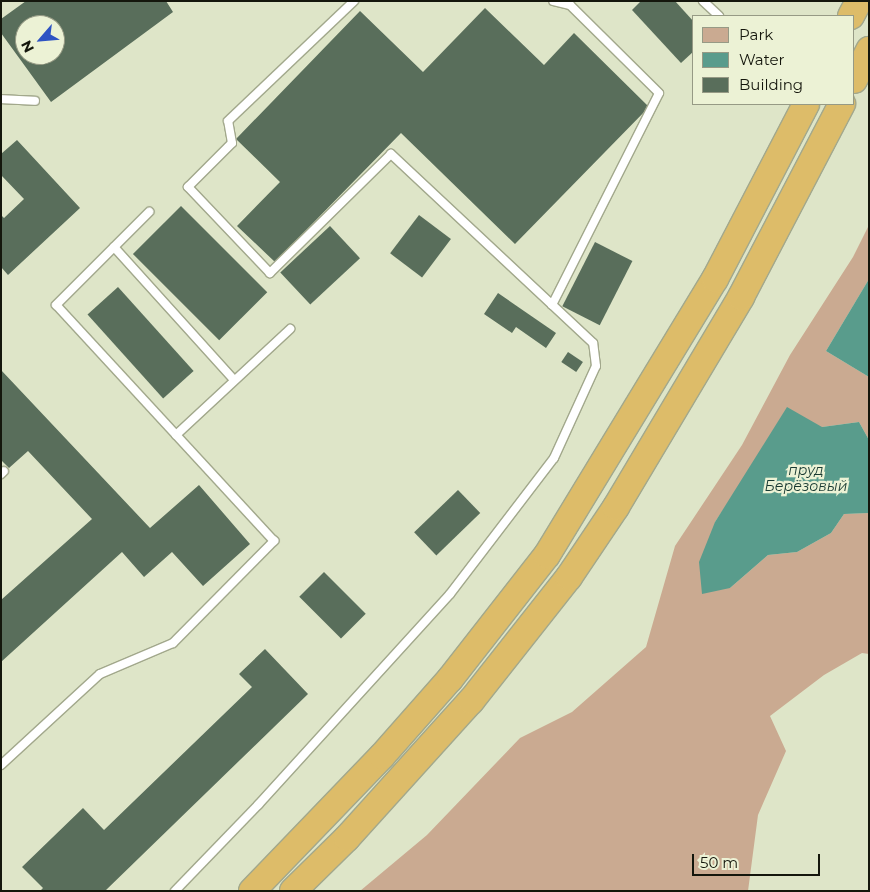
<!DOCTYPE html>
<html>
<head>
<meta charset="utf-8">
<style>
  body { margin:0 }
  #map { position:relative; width:870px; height:892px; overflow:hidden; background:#dee5c8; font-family:Montserrat,sans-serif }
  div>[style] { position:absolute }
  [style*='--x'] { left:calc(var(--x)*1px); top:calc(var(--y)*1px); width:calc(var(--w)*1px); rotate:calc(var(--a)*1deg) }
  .green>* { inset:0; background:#caaa91 }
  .water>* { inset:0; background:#599c8c }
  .building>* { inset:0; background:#596e5b; transform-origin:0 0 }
  .roads { filter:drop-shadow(1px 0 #a2a88c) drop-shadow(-1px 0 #a2a88c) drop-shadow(0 1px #a2a88c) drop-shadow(0 -1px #a2a88c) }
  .lane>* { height:8px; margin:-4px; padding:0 4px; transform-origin:4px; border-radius:4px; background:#fff }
  .highway>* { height:26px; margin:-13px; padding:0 13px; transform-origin:13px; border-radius:13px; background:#ddbc69 }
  span { translate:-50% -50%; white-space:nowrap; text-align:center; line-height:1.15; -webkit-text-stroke:4.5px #ecf2d5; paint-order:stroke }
  .water-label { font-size:14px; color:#183931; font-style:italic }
  .frame { position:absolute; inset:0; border:2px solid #14160c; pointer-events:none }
  .legend { position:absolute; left:692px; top:15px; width:162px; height:90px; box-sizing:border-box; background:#ecf2d5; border:1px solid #969a85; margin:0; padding:6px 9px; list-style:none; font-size:15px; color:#14160c }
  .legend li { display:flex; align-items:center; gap:10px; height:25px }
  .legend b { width:25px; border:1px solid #969a85 }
  .north { position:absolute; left:15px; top:15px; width:50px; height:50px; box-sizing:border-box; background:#ecf2d5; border:1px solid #969a85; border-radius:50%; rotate:243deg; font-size:14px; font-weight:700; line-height:20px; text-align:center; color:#14160c }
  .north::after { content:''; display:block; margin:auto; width:18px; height:22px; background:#2e53c3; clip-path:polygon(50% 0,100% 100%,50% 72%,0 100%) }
  .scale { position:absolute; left:692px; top:854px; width:128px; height:22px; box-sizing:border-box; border:2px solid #14160c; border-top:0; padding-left:6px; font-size:15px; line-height:18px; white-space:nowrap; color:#14160c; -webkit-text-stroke:4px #ecf2d5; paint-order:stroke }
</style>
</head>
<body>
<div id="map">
  <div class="green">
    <i style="clip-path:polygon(869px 225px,869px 279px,826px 351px,869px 377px,869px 440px,859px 422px,822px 427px,745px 477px,715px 522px,730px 588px,768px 555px,797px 552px,831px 533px,844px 514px,869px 513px,869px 654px,862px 653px,824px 675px,770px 716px,786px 751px,758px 815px,748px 891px,360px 891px,427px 835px,520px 738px,572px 712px,646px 647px,675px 546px,742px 445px,790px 355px,853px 257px)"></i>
  </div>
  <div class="water">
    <i style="clip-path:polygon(869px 279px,869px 377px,826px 351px)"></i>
    <i style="clip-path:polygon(787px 407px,822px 427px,859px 422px,869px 440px,869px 513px,844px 514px,831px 533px,797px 552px,768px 555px,730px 588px,702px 594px,699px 562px,715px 522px)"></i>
  </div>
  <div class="building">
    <i style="clip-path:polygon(evenodd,26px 1px,166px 1px,173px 12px,51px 102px,1px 33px,1px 19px,26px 1px,25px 25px,55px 25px,55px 55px,25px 55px,25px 25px)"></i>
    <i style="clip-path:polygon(641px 1px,675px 1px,694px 22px,694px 51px,681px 63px,632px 10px)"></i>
    <i style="clip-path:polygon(485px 8px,544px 65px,574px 33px,649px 107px,515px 244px,401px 133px,275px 262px,237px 226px,280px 182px,236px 139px,360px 11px,423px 72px)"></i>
    <i style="clip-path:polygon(17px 140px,80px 208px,8px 275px,1px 267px,1px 215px,4px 218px,24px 199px,1px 175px,1px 154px)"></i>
    <i style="left:181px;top:206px;width:122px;height:68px;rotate:45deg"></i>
    <i style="left:419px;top:215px;width:40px;height:48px;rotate:37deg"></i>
    <i style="left:330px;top:226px;width:44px;height:68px;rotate:47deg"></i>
    <i style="left:595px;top:242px;width:42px;height:72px;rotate:27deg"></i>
    <i style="left:118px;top:287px;width:113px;height:41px;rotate:48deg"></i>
    <i style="clip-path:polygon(498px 293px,556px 333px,546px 348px,516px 327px,512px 333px,484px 314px)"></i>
    <i style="left:568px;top:352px;width:18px;height:12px;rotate:34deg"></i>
    <i style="clip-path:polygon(1px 370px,150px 528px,199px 485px,250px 544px,203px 586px,172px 552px,144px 577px,122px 552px,1px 662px,1px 600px,92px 519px,28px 451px,9px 468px,1px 460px)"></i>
    <i style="left:458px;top:490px;width:32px;height:61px;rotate:46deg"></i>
    <i style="left:324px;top:572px;width:59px;height:35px;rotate:45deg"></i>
    <i style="clip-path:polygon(265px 649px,308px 694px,105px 891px,40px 891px,43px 888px,22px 867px,83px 808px,104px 830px,252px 687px,239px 674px)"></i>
  </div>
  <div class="roads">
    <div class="lane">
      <i style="--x:703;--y:1;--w:22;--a:43"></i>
      <i style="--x:1;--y:99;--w:34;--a:3"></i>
      <i style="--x:114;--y:247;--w:179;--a:47.9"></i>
      <i style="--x:552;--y:305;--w:237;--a:-63.2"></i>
      <i style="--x:659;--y:93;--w:125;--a:-135.3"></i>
      <i style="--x:570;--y:5;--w:17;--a:-167"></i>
      <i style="--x:176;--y:435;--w:156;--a:-42.9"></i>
      <i style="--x:1;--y:474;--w:4;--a:-45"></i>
      <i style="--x:1;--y:765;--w:134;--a:-42.6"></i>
      <i style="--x:100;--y:674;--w:79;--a:-23"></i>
      <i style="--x:173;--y:643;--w:144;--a:-45.3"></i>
      <i style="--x:274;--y:541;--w:321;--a:-132.7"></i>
      <i style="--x:56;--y:305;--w:132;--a:-45"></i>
      <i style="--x:175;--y:891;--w:120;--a:-46"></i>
      <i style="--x:258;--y:805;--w:285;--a:-47.7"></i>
      <i style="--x:450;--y:594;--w:171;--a:-52.6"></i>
      <i style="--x:554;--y:458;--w:101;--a:-65.5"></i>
      <i style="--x:596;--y:366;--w:23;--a:-97"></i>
      <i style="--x:593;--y:343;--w:277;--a:-136.9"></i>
      <i style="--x:391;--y:154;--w:170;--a:135.5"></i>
      <i style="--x:270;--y:273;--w:119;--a:-133.6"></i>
      <i style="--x:188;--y:187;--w:62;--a:-45"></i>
      <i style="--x:232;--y:143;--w:22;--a:-100"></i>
      <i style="--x:228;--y:121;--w:174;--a:-43.6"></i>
    </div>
    <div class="highway">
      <i style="--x:851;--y:16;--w:17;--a:-62"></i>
      <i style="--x:854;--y:80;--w:34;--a:-63"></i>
      <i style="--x:252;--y:891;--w:187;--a:-46.1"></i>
      <i style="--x:382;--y:756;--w:103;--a:-48.6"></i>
      <i style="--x:450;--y:679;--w:157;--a:-52"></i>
      <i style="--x:547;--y:555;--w:323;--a:-58.7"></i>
      <i style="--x:715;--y:279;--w:197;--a:-62.5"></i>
      <i style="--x:293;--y:891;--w:76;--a:-44.5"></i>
      <i style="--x:347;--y:838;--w:185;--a:-47.9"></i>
      <i style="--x:471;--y:701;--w:158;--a:-51.7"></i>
      <i style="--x:569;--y:577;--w:84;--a:-56.1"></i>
      <i style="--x:616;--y:507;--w:244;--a:-59.2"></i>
      <i style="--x:741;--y:297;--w:218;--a:-62.4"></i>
    </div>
  </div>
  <div class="water-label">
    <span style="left:806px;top:478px">пруд<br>Берёзовый</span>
  </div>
  <div class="frame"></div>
  <ul class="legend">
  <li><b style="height:14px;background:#caaa91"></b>Park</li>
  <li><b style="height:14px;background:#599c8c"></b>Water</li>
  <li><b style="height:14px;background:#596e5b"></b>Building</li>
  </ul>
  <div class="north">N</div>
  <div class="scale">50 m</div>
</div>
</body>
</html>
